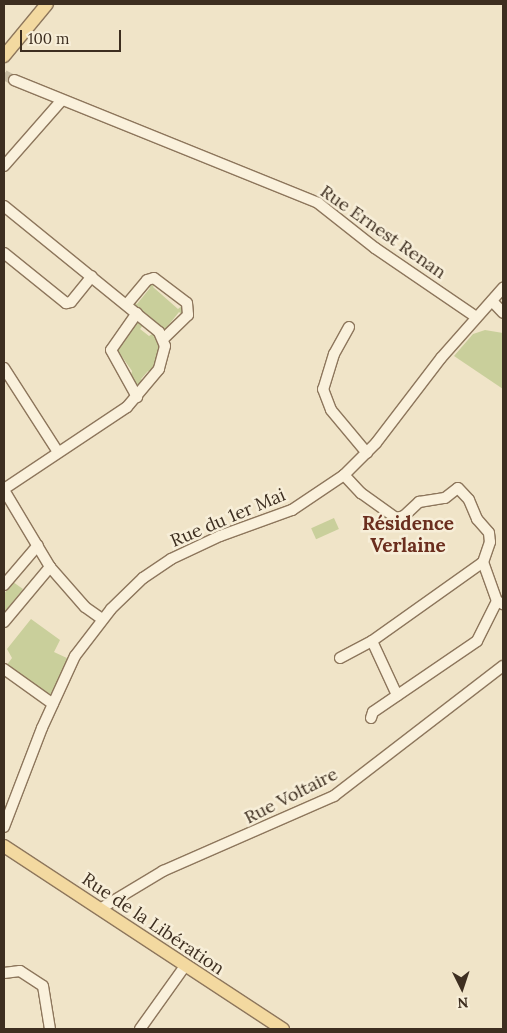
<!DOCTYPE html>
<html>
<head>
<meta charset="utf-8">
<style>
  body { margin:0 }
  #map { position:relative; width:507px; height:1033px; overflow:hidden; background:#f0e4c8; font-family:Lora,serif }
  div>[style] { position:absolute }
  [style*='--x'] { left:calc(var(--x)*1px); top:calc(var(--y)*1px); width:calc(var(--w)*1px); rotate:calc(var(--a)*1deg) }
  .green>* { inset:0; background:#c9cf9b; transform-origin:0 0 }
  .minor-tunnel>* { height:10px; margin-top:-5px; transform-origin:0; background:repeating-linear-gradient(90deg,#ccc0a6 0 10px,transparent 0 15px) }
  .roads { filter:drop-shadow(1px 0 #8d765c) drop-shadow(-1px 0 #8d765c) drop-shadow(0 1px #8d765c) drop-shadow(0 -1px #8d765c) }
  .minor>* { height:10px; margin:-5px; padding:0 5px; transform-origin:5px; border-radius:5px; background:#faf1dc }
  .major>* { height:12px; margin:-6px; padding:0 6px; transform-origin:6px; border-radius:6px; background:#f3d9a0 }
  span { translate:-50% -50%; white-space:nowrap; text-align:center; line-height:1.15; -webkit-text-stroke:5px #f7eed8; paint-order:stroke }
  .street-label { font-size:18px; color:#3d2e20 }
  .neighbourhood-label { font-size:19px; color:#6b2e1e; font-weight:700 }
  .frame { position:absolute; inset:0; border:5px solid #3d2e20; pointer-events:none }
  .north { position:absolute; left:437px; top:963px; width:50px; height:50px; -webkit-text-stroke:4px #f7eed8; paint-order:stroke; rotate:176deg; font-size:14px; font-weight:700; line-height:20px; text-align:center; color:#3d2e20 }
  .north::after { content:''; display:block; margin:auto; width:18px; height:22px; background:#3d2e20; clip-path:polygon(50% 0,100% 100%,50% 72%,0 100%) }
  .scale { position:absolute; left:20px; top:30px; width:101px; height:22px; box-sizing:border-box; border:2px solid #3d2e20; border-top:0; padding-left:6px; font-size:15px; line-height:18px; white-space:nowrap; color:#3d2e20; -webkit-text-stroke:4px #f7eed8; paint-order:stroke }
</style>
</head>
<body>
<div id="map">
  <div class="green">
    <i style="clip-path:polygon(156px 283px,153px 287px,178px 309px,183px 305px,183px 315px,179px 312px,167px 327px,170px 331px,163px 333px,162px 329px,133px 305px,133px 301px,137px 304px,150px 288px,147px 285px)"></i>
    <i style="clip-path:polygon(137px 322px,143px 325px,140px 329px,149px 336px,154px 333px,161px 351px,153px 374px,148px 371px,141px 379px,145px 382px,138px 385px,130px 380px,132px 371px,118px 351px,115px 354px,116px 342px,124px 342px,134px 328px,130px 327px)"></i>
    <i style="clip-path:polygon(485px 330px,503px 333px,503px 389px,454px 356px,473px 334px)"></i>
    <i style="left:334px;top:518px;width:12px;height:25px;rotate:66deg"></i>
    <i style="clip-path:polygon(13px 582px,23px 589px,4px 613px,4px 594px)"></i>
    <i style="clip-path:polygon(31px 619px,60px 640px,54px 652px,69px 659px,49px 698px,6px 666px,12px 658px,7px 649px)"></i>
  </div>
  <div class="minor-tunnel">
    <i style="--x:4;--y:75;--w:11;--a:27"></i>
  </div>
  <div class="roads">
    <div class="minor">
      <i style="--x:14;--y:80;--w:328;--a:22"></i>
      <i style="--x:318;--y:203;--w:73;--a:38.3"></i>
      <i style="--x:375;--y:248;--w:122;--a:34.3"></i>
      <i style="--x:4;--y:166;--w:88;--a:-48.7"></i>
      <i style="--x:4;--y:206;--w:200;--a:39.1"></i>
      <i style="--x:159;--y:332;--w:15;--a:67"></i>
      <i style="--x:165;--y:346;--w:24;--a:105"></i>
      <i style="--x:159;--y:369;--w:50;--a:130.1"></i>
      <i style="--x:127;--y:407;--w:148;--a:146.3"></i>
      <i style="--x:4;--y:253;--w:80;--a:38.9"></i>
      <i style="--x:66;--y:303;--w:5;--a:-11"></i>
      <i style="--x:71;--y:302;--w:33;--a:-51"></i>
      <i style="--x:492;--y:301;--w:16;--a:47"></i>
      <i style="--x:127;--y:304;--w:31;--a:-50"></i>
      <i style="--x:147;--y:280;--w:7;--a:-16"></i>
      <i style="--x:154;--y:278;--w:41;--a:37.1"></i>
      <i style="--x:187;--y:303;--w:12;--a:85"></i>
      <i style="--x:188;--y:315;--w:35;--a:136"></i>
      <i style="--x:137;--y:313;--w:45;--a:125.1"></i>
      <i style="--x:111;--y:350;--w:54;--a:61"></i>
      <i style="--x:349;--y:327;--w:31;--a:119"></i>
      <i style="--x:334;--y:354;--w:37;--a:107"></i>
      <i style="--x:323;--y:389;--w:22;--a:69"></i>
      <i style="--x:331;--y:410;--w:56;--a:50.1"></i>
      <i style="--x:4;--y:368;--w:100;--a:57.3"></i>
      <i style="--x:344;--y:475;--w:25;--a:47"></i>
      <i style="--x:361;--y:493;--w:43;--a:35.5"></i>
      <i style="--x:396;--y:518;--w:8;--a:-14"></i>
      <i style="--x:404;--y:516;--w:21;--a:-43"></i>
      <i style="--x:419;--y:502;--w:26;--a:-9"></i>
      <i style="--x:445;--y:498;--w:16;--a:-38"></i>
      <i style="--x:458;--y:488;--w:16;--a:47"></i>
      <i style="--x:469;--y:500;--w:21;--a:67"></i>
      <i style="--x:477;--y:519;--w:18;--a:49"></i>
      <i style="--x:489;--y:533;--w:9;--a:84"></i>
      <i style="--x:490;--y:542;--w:21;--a:109"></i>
      <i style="--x:483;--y:562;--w:41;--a:70.3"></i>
      <i style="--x:497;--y:601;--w:7;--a:27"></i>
      <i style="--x:4;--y:490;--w:90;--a:59.1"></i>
      <i style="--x:50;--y:567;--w:53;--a:48.8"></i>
      <i style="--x:85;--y:607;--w:21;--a:35"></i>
      <i style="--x:4;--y:585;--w:52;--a:-49.6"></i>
      <i style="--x:4;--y:622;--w:72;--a:-50.1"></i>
      <i style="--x:372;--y:641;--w:60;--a:65.2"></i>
      <i style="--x:340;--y:658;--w:36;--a:-28"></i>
      <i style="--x:372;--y:641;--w:136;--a:-35.4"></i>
      <i style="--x:4;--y:669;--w:60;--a:35.5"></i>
      <i style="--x:371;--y:718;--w:6;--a:-72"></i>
      <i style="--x:373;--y:712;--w:126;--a:-34.3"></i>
      <i style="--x:477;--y:641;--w:45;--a:-63.4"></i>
      <i style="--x:4;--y:827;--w:106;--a:-69"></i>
      <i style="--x:42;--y:728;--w:79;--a:-65.4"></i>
      <i style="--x:75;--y:656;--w:59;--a:-52.5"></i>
      <i style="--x:111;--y:609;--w:45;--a:-44.1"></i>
      <i style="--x:143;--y:578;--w:34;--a:-34"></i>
      <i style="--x:171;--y:559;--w:54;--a:-25.1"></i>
      <i style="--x:220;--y:536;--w:77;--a:-19.9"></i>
      <i style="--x:292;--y:510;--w:63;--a:-33.9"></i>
      <i style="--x:344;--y:475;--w:45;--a:-45"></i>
      <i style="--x:376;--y:443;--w:107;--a:-52.6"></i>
      <i style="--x:441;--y:358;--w:94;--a:-48.5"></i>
      <i style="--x:100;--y:909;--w:74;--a:-31.1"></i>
      <i style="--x:163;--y:871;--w:187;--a:-23.7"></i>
      <i style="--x:334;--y:796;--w:213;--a:-37.6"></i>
      <i style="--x:4;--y:973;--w:16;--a:-7"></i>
      <i style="--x:20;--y:971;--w:27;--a:33"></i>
      <i style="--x:43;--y:986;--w:44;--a:80.8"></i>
      <i style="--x:140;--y:1029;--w:77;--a:-54.5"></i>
    </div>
    <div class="major">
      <i style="--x:4;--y:56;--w:67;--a:-50.4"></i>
      <i style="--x:4;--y:846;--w:334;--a:33.3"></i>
    </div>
  </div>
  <div class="street-label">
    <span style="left:383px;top:232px;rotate:35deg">Rue Ernest Renan</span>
    <span style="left:228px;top:518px;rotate:-23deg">Rue du 1er Mai</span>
    <span style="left:291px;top:796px;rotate:-27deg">Rue Voltaire</span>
    <span style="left:153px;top:924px;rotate:34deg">Rue de la Libération</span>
  </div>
  <div class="neighbourhood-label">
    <span style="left:408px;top:535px">Résidence<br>Verlaine</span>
  </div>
  <div class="frame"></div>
  <div class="north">N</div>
  <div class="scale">100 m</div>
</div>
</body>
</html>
